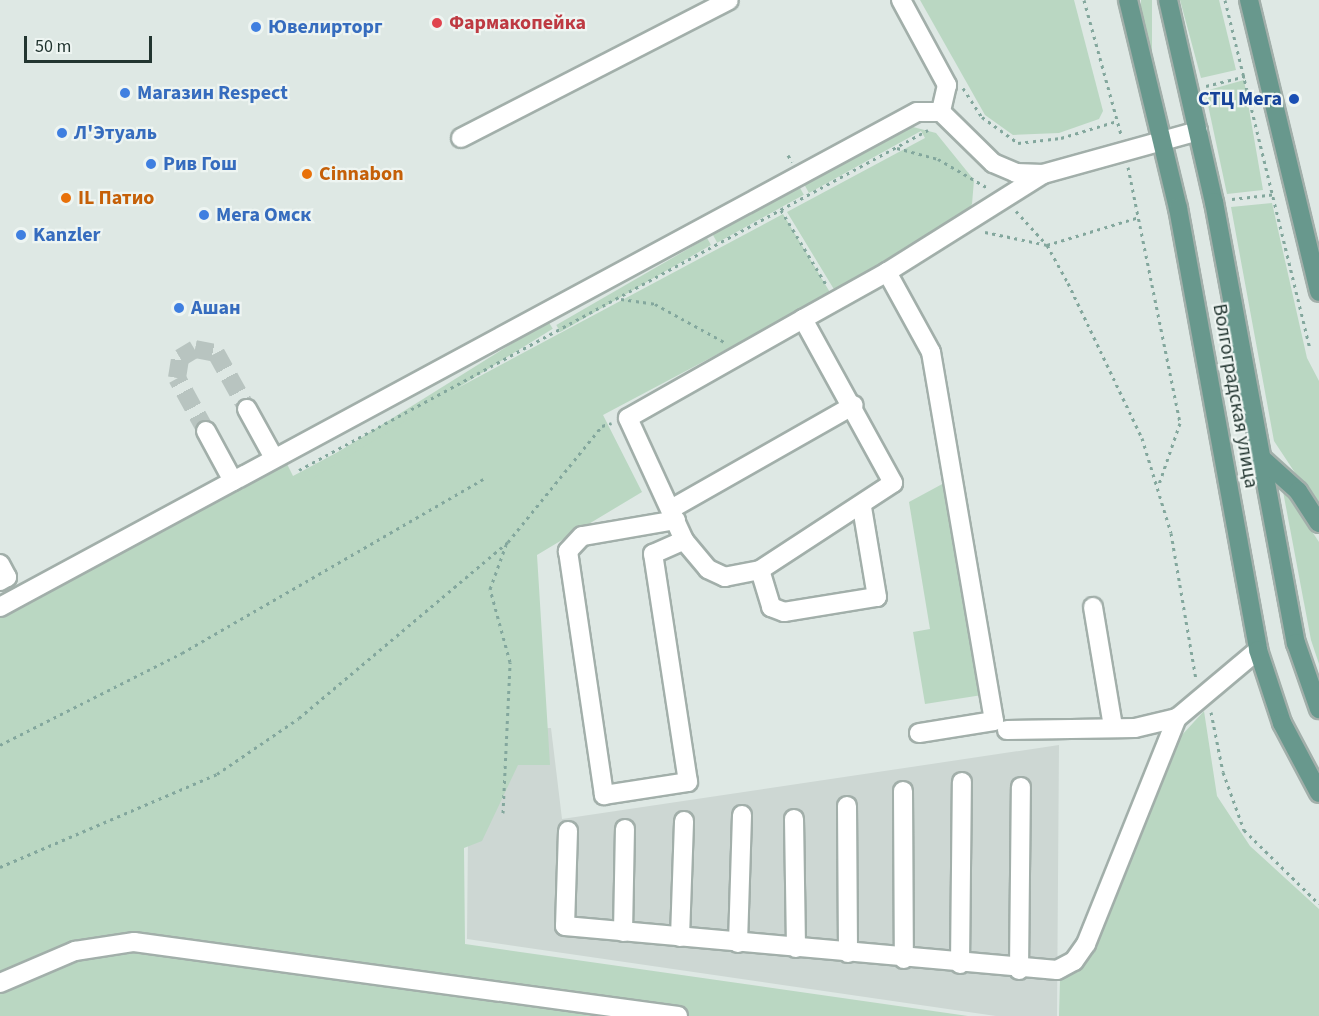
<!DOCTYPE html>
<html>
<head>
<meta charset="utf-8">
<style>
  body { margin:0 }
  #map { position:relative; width:1319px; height:1016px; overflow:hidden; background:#dee8e4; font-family:"Source Sans 3",sans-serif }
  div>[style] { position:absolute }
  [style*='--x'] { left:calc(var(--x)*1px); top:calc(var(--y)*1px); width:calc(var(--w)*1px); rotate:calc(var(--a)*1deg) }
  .built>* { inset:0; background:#cdd7d3 }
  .green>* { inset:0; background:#bad7c2; transform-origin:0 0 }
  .minor-tunnel>* { height:18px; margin-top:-9px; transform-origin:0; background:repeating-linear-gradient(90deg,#b8c4c0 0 18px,transparent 0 27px) }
  .path>* { height:3px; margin-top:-1.5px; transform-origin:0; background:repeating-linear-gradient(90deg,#83a79d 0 3px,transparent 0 7.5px) }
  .roads { filter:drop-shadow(2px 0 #a2afaa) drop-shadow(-2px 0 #a2afaa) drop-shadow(0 2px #a2afaa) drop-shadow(0 -2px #a2afaa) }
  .minor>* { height:18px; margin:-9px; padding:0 9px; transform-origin:9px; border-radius:9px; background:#fff }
  .major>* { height:18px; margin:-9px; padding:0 9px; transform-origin:9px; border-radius:9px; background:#68988d }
  .dots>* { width:16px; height:16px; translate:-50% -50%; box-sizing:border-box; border:3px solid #eef5f2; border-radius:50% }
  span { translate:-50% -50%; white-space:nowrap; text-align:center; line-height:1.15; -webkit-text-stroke:4.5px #eef5f2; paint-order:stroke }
  .health-label { font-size:20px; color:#be3a42; font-weight:700 }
  .left { translate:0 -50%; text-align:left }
  .shop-label { font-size:20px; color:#366cbe; font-weight:700 }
  .transit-label { font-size:20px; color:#164399; font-weight:700 }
  .right { translate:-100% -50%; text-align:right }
  .food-label { font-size:20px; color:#c56008; font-weight:700 }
  .street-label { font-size:20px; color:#223530 }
  .scale { position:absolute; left:24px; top:36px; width:128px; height:27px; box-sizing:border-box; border:3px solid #223530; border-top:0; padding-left:8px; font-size:18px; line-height:21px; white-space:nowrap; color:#223530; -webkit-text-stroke:4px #eef5f2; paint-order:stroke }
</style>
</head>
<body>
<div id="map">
  <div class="built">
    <i style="clip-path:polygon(551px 728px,562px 819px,1059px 745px,1057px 1016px,996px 1016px,467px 939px,469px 730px)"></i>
  </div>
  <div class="green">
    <i style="clip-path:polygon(920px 0,1074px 0,1103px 111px,1099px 119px,1059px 133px,1013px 135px,985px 115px)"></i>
    <i style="left:1141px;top:0;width:11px;height:90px"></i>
    <i style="clip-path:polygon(1180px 0,1219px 0,1236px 70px,1201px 78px)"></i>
    <i style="clip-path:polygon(1244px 80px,1263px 190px,1227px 194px,1205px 91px)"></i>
    <i style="clip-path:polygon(913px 127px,936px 133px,974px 180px,972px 204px,960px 219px,835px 291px,787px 212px,925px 138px,921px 131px,809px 193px,804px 184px)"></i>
    <i style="left:799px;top:186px;width:10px;height:99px;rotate:61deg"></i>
    <i style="clip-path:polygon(1272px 203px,1307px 358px,1319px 381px,1319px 509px,1274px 441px,1231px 207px)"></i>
    <i style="clip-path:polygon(783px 214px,831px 294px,603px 415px,642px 492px,537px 555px,550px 765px,518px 765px,482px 841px,464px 848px,465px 944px,968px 1016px,0 1016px,0 616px,285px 460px,293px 476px)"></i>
    <i style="left:707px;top:238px;width:8px;height:174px;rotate:60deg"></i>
    <i style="left:548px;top:321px;width:9px;height:287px;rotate:58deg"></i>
    <i style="clip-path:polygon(946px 482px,982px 695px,925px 704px,913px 632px,930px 629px,909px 502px)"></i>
    <i style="clip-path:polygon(1282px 486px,1319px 542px,1319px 664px,1311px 640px)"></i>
    <i style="clip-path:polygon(1204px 711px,1217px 796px,1250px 846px,1319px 909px,1319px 1016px,1059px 1016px,1060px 980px,1083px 964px,1170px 748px)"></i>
  </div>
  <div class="minor-tunnel">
    <i style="--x:206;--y:431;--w:60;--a:-118.7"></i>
    <i style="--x:177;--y:378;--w:20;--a:-81"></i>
    <i style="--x:180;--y:358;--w:17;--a:-31"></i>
    <i style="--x:195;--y:349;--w:21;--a:11"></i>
    <i style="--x:216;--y:353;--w:64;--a:61"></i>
  </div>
  <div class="path">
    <i style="--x:1084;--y:0;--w:139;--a:74.6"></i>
    <i style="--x:1225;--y:0;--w:359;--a:76.3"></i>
    <i style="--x:1206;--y:86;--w:41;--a:-14"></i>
    <i style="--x:963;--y:88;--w:35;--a:57"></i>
    <i style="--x:982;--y:117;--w:44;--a:35.8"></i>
    <i style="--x:1018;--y:143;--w:43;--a:-6.6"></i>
    <i style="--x:1061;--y:138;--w:59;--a:-16.9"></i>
    <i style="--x:897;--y:148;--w:42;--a:15"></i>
    <i style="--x:938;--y:159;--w:58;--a:30.1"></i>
    <i style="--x:788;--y:155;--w:8;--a:60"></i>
    <i style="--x:1128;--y:167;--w:261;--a:78.5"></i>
    <i style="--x:1180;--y:423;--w:65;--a:109"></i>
    <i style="--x:1232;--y:199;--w:44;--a:-6.5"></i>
    <i style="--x:781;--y:210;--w:89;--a:58.8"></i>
    <i style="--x:1016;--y:211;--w:46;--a:47.6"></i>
    <i style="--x:1047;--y:245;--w:43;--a:61.1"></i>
    <i style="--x:1068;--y:283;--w:172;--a:64.5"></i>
    <i style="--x:1142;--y:438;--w:99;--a:73"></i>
    <i style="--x:1171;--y:533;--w:148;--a:80.3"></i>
    <i style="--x:985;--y:232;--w:63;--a:11.8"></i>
    <i style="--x:1047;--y:245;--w:96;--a:-16.9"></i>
    <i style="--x:621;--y:299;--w:34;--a:8"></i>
    <i style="--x:655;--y:304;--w:81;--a:28.8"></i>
    <i style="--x:299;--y:470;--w:715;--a:-28.39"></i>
    <i style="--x:1211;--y:712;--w:61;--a:78.7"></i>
    <i style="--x:1223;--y:772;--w:62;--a:70.1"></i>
    <i style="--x:1244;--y:830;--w:105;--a:44.6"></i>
    <i style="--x:0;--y:745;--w:204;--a:-26.8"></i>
    <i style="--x:182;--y:653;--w:348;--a:-30"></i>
    <i style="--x:503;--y:813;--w:151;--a:-87.3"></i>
    <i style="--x:510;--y:662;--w:76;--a:-105.3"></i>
    <i style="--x:490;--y:589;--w:47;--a:-70"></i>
    <i style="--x:0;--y:867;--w:236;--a:-23.2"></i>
    <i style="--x:217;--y:774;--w:99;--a:-34.3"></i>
    <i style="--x:299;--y:718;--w:273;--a:-40.1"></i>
    <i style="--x:508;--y:542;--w:149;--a:-51"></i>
    <i style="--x:602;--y:426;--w:10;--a:-17"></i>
  </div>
  <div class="roads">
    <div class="minor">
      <i style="--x:901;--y:0;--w:97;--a:61.6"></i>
      <i style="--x:947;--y:85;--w:28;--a:103"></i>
      <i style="--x:461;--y:138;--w:301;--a:-27.2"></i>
      <i style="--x:887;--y:272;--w:91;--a:61.2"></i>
      <i style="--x:931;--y:352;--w:374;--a:80.3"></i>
      <i style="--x:994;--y:721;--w:76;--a:170.9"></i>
      <i style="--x:803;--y:319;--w:187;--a:61.2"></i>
      <i style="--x:893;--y:483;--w:159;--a:146.8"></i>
      <i style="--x:760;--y:570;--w:36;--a:169"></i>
      <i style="--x:725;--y:577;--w:19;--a:-155"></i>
      <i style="--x:708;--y:569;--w:38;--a:-130"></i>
      <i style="--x:684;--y:540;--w:134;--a:-114.7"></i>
      <i style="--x:628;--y:418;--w:201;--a:-29.5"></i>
      <i style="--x:803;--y:319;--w:96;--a:-29.2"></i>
      <i style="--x:887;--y:272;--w:184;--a:-32.1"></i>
      <i style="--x:247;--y:409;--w:56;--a:61.1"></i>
      <i style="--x:206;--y:431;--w:57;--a:61.6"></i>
      <i style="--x:671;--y:509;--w:210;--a:-29.6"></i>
      <i style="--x:676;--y:520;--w:95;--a:170.3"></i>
      <i style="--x:582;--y:536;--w:21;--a:133"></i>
      <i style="--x:568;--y:551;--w:247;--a:81.6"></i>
      <i style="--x:604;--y:795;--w:85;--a:-8.8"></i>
      <i style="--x:688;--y:782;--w:231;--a:-98.7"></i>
      <i style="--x:653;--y:554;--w:34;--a:-24"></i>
      <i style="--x:0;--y:564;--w:15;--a:62"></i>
      <i style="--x:7;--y:577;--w:8;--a:150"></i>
      <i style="--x:760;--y:570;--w:39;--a:73"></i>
      <i style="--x:771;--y:607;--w:14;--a:21"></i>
      <i style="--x:784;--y:612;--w:94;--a:-9.2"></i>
      <i style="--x:877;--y:597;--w:91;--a:-99.5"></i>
      <i style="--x:0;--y:607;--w:1042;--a:-28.36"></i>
      <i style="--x:917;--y:112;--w:24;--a:0"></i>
      <i style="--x:941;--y:112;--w:73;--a:44.4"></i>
      <i style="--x:993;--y:163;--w:25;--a:23"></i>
      <i style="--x:1016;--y:173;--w:27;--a:2"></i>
      <i style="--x:1043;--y:174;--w:161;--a:-15.5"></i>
      <i style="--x:1093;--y:607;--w:122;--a:80.5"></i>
      <i style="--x:1007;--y:730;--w:128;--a:-0.9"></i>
      <i style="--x:1135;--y:728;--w:43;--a:-13.4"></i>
      <i style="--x:903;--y:791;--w:168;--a:89.7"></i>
      <i style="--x:847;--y:806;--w:147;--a:89.6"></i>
      <i style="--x:794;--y:819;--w:129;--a:89.1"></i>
      <i style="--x:568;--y:831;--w:95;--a:91.8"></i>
      <i style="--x:565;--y:926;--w:494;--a:5.1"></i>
      <i style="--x:1057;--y:970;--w:19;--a:-28"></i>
      <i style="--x:1074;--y:961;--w:21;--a:-55"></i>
      <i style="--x:1086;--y:944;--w:244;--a:-68.1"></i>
      <i style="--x:1177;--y:718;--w:106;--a:-40"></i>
      <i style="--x:623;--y:932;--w:103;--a:-88.9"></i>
      <i style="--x:680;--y:937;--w:116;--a:-88"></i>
      <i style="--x:738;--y:943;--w:128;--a:-88.2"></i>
      <i style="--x:960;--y:964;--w:182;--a:-89.4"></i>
      <i style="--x:1019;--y:970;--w:183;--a:-89.4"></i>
      <i style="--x:0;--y:983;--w:82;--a:-23.1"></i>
      <i style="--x:75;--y:951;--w:60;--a:-8.7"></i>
      <i style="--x:134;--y:942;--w:549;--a:7.75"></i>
    </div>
    <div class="major">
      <i style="--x:1128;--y:0;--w:214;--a:76.5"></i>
      <i style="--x:1178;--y:208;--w:449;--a:79.7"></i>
      <i style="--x:1258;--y:650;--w:77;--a:71.8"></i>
      <i style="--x:1282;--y:723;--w:79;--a:62.1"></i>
      <i style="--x:1168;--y:0;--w:207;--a:77.2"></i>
      <i style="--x:1214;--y:202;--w:449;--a:79.5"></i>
      <i style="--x:1296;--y:643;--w:70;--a:70.8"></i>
      <i style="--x:1249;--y:0;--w:300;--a:76.5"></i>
      <i style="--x:1258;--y:455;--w:54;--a:42"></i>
      <i style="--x:1298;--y:491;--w:38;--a:57"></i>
    </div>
  </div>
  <div class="dots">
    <i style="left:437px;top:23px;background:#e0444e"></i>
    <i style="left:256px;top:27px;background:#3f7fe0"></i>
    <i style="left:125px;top:93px;background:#3f7fe0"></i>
    <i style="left:1294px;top:99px;background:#1a4fb4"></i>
    <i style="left:62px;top:133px;background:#3f7fe0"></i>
    <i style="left:151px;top:164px;background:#3f7fe0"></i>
    <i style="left:307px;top:174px;background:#e8710a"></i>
    <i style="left:66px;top:198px;background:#e8710a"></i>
    <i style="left:204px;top:215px;background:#3f7fe0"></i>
    <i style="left:21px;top:235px;background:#3f7fe0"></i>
    <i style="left:179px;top:308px;background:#3f7fe0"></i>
  </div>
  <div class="health-label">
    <span class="left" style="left:449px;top:23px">Фармакопейка</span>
  </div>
  <div class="shop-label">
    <span class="left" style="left:268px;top:27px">Ювелирторг</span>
    <span class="left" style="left:137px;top:93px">Магазин Respect</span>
    <span class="left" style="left:74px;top:133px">Л'Этуаль</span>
    <span class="left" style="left:163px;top:164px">Рив Гош</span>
    <span class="left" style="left:216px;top:215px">Мега Омск</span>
    <span class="left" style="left:33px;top:235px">Kanzler</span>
    <span class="left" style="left:191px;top:308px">Ашан</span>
  </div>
  <div class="transit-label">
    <span class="right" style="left:1282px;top:99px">СТЦ Мега</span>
  </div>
  <div class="food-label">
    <span class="left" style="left:319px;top:174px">Cinnabon</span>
    <span class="left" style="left:78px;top:198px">IL Патио</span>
  </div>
  <div class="street-label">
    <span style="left:1235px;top:396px;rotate:80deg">Волгоградская улица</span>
  </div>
  <div class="scale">50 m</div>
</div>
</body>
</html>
